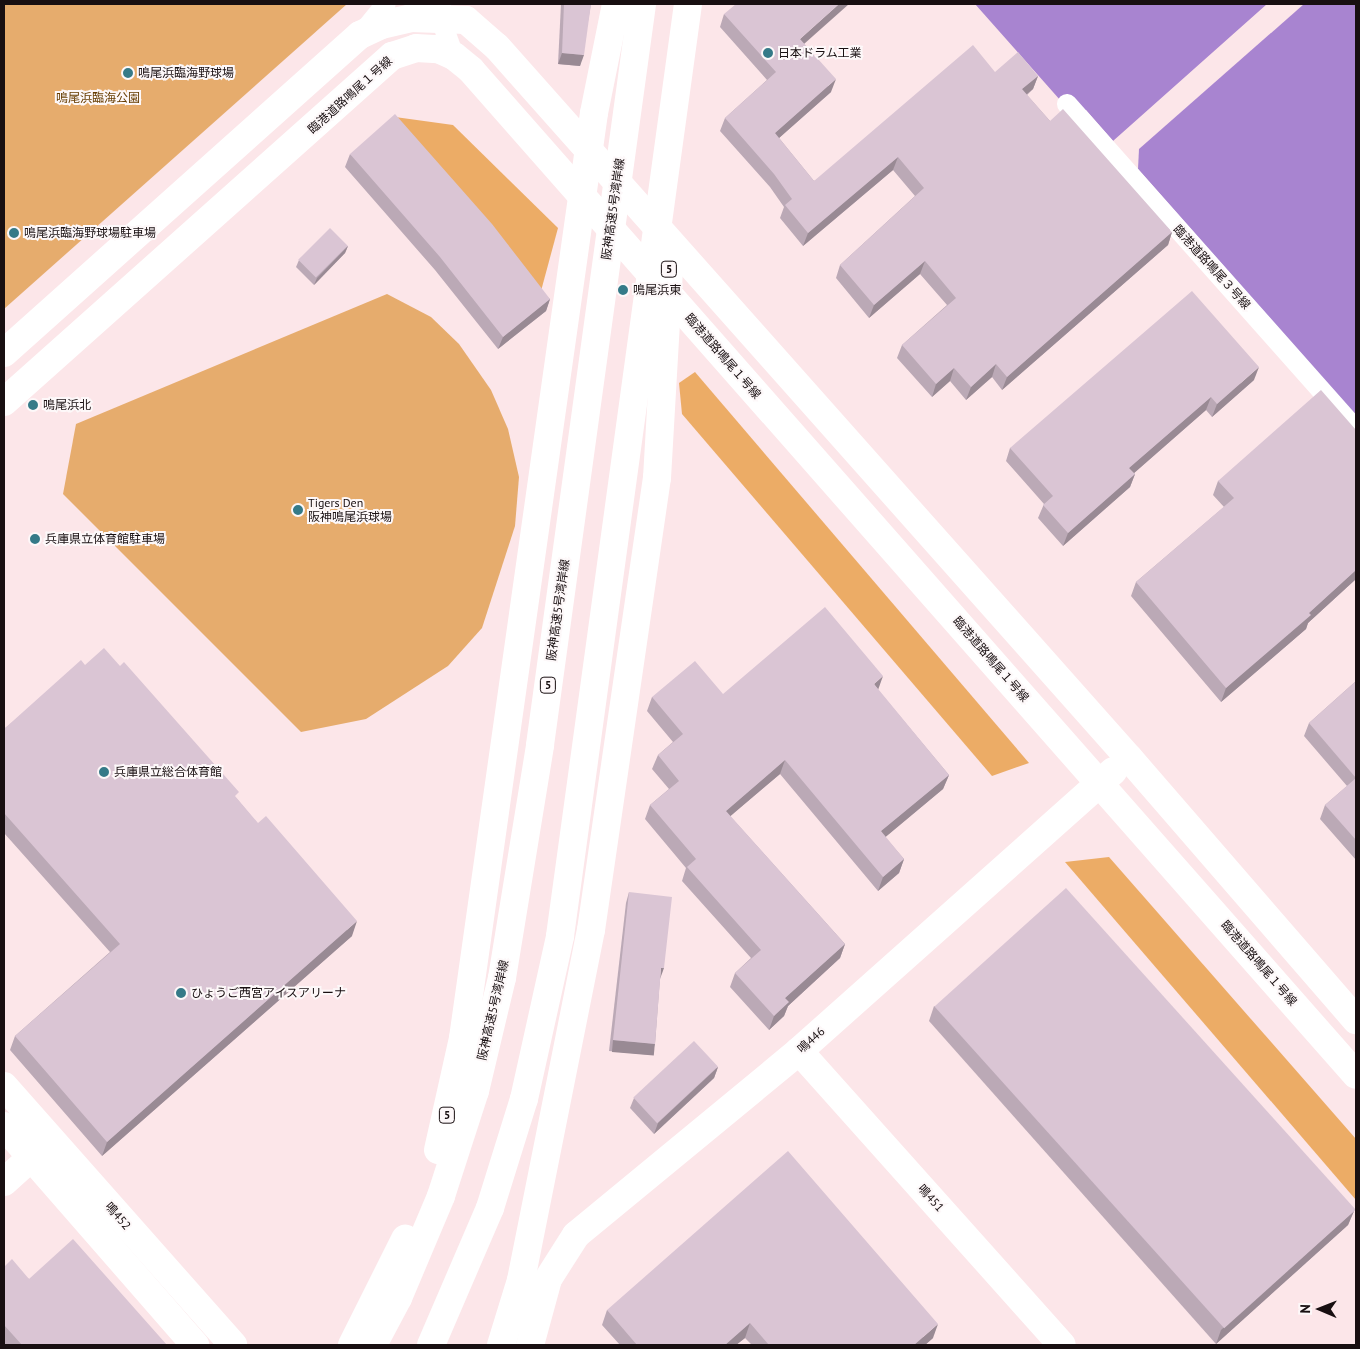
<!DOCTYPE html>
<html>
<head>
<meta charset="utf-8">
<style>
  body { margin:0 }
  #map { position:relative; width:1360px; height:1349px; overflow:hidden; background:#fce6e9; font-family:"PT Sans","Noto Sans JP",sans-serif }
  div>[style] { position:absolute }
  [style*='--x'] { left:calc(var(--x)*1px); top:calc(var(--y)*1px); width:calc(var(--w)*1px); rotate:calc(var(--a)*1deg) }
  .green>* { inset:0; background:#e6ac6d }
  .forest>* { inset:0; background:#ecac66 }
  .water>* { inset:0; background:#a884d0 }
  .street>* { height:20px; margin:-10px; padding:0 10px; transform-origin:10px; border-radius:10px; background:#fff }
  .secondary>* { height:28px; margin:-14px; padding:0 14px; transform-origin:14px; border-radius:14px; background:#fff }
  .highway>* { height:28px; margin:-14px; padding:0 14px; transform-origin:14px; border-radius:14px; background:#fff }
  .wall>* { inset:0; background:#bba9b6 }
  .shaded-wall>* { inset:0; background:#998a94; transform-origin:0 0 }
  .building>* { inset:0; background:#dac5d4; transform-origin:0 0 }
  .dots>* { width:14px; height:14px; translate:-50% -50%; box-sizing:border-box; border:2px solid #fdf8f9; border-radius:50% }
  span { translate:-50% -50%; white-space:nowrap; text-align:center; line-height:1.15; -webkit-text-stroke:4px #fdf8f9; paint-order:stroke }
  .shield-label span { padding:1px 4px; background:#fdf8f9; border:1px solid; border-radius:4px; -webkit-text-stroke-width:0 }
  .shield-label { font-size:11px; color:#180f11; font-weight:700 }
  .poi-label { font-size:12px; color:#180f11 }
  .left { translate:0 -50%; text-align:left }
  .street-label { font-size:12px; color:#180f11 }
  .park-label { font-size:12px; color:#663c01 }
  .frame { position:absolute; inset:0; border:5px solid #180f11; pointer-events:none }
  .north { position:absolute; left:1295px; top:1284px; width:50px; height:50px; -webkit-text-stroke:4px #fdf8f9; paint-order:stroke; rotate:271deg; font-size:14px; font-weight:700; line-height:20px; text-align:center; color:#180f11 }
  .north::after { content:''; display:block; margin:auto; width:18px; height:22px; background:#180f11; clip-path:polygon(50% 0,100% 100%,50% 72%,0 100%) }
</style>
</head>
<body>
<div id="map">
  <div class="green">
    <i style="clip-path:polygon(4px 4px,347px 4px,4px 309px)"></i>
    <i style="clip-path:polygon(387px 294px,431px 317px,459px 344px,491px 390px,508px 429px,519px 477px,515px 526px,482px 628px,448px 666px,366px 719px,301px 732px,63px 494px,76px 424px)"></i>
  </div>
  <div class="forest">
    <i style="clip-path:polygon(395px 117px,453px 125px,558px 228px,541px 291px)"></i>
    <i style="clip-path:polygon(695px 372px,1029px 763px,992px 776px,682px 414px,679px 383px)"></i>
    <i style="clip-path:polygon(1109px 857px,1356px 1139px,1356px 1200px,1065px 862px)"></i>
  </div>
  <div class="water">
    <i style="clip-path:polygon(975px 4px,1267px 4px,1113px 141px,1086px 110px,1076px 118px)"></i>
    <i style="clip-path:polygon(1304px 4px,1356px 4px,1356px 416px,1138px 169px,1139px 149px)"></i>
  </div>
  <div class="street">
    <i style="--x:441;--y:4;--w:13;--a:94"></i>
    <i style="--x:440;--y:17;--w:41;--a:70.3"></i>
    <i style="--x:363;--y:32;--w:36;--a:-51"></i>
    <i style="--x:1067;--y:104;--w:436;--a:48.4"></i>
  </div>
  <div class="secondary">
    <i style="--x:4;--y:353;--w:477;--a:-41.8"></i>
    <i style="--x:360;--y:35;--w:23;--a:-25"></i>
    <i style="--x:381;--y:25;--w:31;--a:-13"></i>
    <i style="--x:411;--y:18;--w:55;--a:2.1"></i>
    <i style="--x:466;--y:20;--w:41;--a:41.1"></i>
    <i style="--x:497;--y:47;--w:951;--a:48.37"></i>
    <i style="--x:1129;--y:758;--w:347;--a:49.1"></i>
    <i style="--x:4;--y:402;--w:520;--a:-41.73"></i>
    <i style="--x:392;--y:56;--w:25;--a:-18"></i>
    <i style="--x:416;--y:48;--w:22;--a:3"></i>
    <i style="--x:438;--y:49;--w:17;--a:24"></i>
    <i style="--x:454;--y:56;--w:22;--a:39"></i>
    <i style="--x:471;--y:70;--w:1339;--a:48.63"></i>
    <i style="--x:799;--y:1051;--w:394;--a:48.2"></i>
    <i style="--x:4;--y:1086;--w:346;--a:48.5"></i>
    <i style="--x:4;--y:1126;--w:291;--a:48.9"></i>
    <i style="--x:4;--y:1182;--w:54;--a:-42"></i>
    <i style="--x:530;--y:1345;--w:68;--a:-74.7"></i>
    <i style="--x:548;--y:1279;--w:52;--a:-57.5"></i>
    <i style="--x:576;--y:1235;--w:289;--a:-39.5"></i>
    <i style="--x:799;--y:1051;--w:421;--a:-41.7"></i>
  </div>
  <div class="highway">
    <i style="--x:438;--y:1150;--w:115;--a:-77.4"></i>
    <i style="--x:463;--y:1038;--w:934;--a:-81.94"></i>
    <i style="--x:594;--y:113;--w:111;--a:-78.6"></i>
    <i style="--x:352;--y:1345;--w:119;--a:-63.4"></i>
    <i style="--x:373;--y:1345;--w:53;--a:-62"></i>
    <i style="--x:398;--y:1298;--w:111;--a:-67.1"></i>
    <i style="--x:441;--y:1196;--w:110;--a:-72.1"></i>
    <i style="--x:475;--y:1091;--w:116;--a:-76.6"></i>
    <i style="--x:502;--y:978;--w:236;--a:-80.7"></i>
    <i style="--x:540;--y:745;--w:748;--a:-82.16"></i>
    <i style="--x:431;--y:1345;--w:149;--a:-66.7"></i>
    <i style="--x:490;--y:1208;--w:114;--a:-72.7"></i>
    <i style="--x:524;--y:1099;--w:167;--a:-77.5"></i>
    <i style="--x:560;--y:936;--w:941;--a:-82.18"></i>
    <i style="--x:501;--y:1345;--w:68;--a:-72.9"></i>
    <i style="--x:521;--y:1280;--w:357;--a:-78.7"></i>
    <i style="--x:591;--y:930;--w:457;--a:-81.7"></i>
    <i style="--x:657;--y:478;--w:210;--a:-86.7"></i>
  </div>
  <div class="wall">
    <i style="clip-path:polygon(561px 4px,591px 4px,580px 66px,558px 64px)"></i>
    <i style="clip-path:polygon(724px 14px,804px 44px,831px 92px,779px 138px,814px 181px,995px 72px,1038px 76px,1033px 89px,1027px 95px,1050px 121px,1172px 232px,1168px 245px,1002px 390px,992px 377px,966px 400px,950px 381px,932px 397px,897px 358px,902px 345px,947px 305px,920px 274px,869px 318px,836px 278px,840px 265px,915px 196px,893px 170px,803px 246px,780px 218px,784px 207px,770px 187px,720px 131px,725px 118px,767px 80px,720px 27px)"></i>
    <i style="clip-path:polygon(350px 154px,550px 299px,546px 311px,498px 349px,435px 270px,345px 167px)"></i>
    <i style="clip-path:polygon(348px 246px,345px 253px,314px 285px,296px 267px,299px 260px)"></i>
    <i style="clip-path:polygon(1254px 380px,1212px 417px,1206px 410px,1134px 473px,1135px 474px,1130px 487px,1063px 546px,1038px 518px,1044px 504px,1006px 461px,1010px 448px)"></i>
    <i style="clip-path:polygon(1356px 430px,1356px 579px,1308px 623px,1306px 629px,1221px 702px,1131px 596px,1136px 582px,1224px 507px,1213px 495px,1218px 481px)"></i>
    <i style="clip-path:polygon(85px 665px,237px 799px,352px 936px,102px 1156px,10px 1050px,15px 1036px,110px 952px,4px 833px,4px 729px)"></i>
    <i style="clip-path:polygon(1356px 681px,1356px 860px,1320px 819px,1325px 805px,1347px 786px,1304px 736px,1309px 723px)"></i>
    <i style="clip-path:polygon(878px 690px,949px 775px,943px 789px,885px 837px,904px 859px,899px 873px,878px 891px,780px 774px,730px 816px,845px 944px,840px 958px,788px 1006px,784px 1016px,769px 1030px,730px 987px,735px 973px,751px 958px,682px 881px,686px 868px,645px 819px,650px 805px,669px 789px,652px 769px,658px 755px,673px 742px,647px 711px,652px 697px)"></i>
    <i style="clip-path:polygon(629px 892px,660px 978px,655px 1044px,651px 1055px,609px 1051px,626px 903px)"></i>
    <i style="clip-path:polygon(934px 1006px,1354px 1211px,1348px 1225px,1216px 1344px,929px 1021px)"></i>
    <i style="clip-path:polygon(718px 1067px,714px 1078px,654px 1134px,630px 1108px,634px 1098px)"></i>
    <i style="clip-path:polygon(4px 1267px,167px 1345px,4px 1345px)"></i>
    <i style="clip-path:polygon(607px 1310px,933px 1338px,925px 1345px,752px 1345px,745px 1338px,736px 1345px,620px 1345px,602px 1325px)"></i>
  </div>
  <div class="shaded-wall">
    <i style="clip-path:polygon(839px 4px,849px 4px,795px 52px,800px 39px)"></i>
    <i style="clip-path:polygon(562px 53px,584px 55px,580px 66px,558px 64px)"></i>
    <i style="clip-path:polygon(1038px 76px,1033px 89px,1017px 102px,1022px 89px)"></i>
    <i style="clip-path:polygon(836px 79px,831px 92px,770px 146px,775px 133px)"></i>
    <i style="clip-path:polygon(898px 157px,893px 170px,803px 246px,808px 233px)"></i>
    <i style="clip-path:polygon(1172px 232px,1168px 245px,1002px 390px,1007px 377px)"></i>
    <i style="clip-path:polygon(348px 246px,345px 253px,314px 285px,317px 278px)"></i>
    <i style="clip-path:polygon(925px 261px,920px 274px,869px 318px,874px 305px)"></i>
    <i style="clip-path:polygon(550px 299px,546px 311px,498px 349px,503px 337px)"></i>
    <i style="clip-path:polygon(996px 364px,992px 377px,966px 400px,971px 387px)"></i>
    <i style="clip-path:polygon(1259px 367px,1254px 380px,1212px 417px,1217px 404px)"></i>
    <i style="clip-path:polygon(954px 368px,950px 381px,932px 397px,936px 384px)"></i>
    <i style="clip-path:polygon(1211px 397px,1206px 410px,1125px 481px,1129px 468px)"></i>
    <i style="clip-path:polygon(1135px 474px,1130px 487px,1063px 546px,1068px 533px)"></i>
    <i style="clip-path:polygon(1356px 570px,1356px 579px,1308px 623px,1306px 629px,1221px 702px,1226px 688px)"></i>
    <i style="clip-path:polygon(883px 676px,878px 690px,874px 684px)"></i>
    <i style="clip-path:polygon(785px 760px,780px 774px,720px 825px,726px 811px)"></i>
    <i style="clip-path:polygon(949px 775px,943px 789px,876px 845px,881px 831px)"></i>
    <i style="clip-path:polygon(904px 859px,899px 873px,878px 891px,883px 877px)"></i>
    <i style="clip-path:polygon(357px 921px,352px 936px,102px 1156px,107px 1142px)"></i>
    <i style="clip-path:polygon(845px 944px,840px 958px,788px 1006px,784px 1016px,769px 1030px,774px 1016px,785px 998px)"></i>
    <i style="clip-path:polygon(661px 968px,664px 968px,660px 979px)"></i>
    <i style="left:613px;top:1040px;width:42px;height:12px;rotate:5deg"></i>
    <i style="clip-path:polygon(718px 1067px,714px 1078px,654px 1134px,658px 1123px)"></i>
    <i style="clip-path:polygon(1354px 1211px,1348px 1225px,1216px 1344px,1221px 1330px)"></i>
    <i style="clip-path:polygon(750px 1323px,745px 1338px,736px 1345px,725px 1345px)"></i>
    <i style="clip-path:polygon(938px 1324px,933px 1338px,925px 1345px,914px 1345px)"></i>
  </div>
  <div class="building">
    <i style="clip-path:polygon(564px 4px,591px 4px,584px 55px,562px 53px)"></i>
    <i style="clip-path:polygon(736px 4px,839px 4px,800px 39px,836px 79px,775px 133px,814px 181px,973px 45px,995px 72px,1018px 52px,1038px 76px,1022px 89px,1050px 121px,1063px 109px,1172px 232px,1007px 377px,996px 364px,971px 387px,954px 368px,936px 384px,902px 345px,956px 298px,925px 261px,874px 305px,840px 265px,924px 188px,898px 157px,808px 233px,785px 205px,792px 199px,774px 174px,725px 118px,776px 72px,724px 14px)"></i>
    <i style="clip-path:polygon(395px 114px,492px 224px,550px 299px,503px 337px,440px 257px,350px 154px)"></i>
    <i style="left:330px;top:228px;width:25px;height:45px;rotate:45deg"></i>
    <i style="clip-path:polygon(1192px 291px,1259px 367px,1217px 404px,1211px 397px,1129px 468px,1135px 474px,1068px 533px,1043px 505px,1053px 496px,1010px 448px)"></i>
    <i style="clip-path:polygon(1321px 390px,1356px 430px,1356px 570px,1309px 613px,1311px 615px,1226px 688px,1136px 582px,1234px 498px,1218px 481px)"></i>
    <i style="clip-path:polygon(825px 607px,883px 676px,874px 684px,949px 775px,881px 831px,904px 859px,883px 877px,785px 760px,726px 811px,845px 944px,785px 998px,789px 1002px,774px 1016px,735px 973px,761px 950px,687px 867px,696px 859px,650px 805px,679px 781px,658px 755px,683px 734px,652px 697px,695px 661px,723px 694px)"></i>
    <i style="clip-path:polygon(104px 648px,120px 666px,124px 662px,239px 792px,235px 796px,258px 823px,266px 816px,357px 921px,107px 1142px,15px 1036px,120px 944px,4px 813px,4px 729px,81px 660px,85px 665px)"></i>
    <i style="clip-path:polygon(1356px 681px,1356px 778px,1309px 723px)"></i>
    <i style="clip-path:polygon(1356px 778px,1356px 840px,1325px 805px)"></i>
    <i style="left:1066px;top:888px;width:433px;height:177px;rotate:48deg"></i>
    <i style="clip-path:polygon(629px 892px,672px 897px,664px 968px,661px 968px,655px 1044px,613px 1040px)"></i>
    <i style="left:694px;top:1041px;width:35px;height:83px;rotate:47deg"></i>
    <i style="clip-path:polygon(788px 1151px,938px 1324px,914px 1345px,769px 1345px,750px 1323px,725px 1345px,637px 1345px,607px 1310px)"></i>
    <i style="clip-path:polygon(73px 1239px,167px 1345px,22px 1345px,4px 1325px,4px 1267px,12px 1259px,29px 1279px)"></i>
  </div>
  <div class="dots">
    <i style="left:768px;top:53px;background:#357a88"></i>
    <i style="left:128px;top:73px;background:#357a88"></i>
    <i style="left:14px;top:233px;background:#357a88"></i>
    <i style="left:623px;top:290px;background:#357a88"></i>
    <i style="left:33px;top:405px;background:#357a88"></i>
    <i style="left:298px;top:510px;background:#357a88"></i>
    <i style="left:35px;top:539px;background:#357a88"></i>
    <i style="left:104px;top:772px;background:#357a88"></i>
    <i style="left:181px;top:993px;background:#357a88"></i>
  </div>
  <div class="shield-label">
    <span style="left:669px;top:269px">5</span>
    <span style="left:548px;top:685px">5</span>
    <span style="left:447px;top:1115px">5</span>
  </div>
  <div class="poi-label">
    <span class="left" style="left:778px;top:53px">日本ドラム工業</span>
    <span class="left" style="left:138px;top:73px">鳴尾浜臨海野球場</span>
    <span class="left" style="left:24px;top:233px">鳴尾浜臨海野球場駐車場</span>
    <span class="left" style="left:633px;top:290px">鳴尾浜東</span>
    <span class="left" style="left:43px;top:405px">鳴尾浜北</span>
    <span class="left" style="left:308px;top:510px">Tigers Den<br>阪神鳴尾浜球場</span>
    <span class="left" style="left:45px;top:539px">兵庫県立体育館駐車場</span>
    <span class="left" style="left:114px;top:772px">兵庫県立総合体育館</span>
    <span class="left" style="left:191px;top:993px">ひょうご西宮アイスアリーナ</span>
  </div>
  <div class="street-label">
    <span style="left:350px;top:95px;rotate:-42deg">臨港道路鳴尾１号線</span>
    <span style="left:613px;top:209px;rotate:-82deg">阪神高速5号湾岸線</span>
    <span style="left:1212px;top:267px;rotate:48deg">臨港道路鳴尾３号線</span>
    <span style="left:723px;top:356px;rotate:49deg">臨港道路鳴尾１号線</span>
    <span style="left:558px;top:610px;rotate:-82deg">阪神高速5号湾岸線</span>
    <span style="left:991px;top:659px;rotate:49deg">臨港道路鳴尾１号線</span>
    <span style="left:1259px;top:963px;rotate:49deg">臨港道路鳴尾１号線</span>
    <span style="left:493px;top:1010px;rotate:-77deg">阪神高速5号湾岸線</span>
    <span style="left:811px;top:1040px;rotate:-42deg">鳴446</span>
    <span style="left:931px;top:1198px;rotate:48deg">鳴451</span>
    <span style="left:118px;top:1216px;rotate:49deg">鳴452</span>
  </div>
  <div class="park-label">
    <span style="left:98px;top:98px">鳴尾浜臨海公園</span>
  </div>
  <div class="frame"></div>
  <div class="north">N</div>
</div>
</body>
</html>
